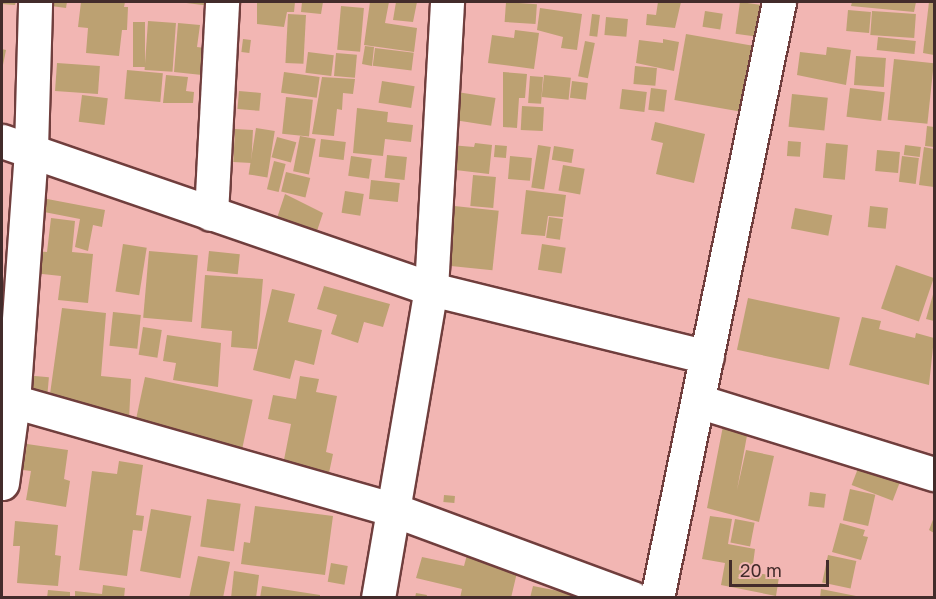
<!DOCTYPE html>
<html>
<head>
<meta charset="utf-8">
<style>
  body { margin:0 }
  #map { position:relative; width:936px; height:599px; overflow:hidden; background:#f2b6b3; font-family:"Golos Text",sans-serif }
  div>[style] { position:absolute }
  [style*='--x'] { left:calc(var(--x)*1px); top:calc(var(--y)*1px); width:calc(var(--w)*1px); rotate:calc(var(--a)*1deg) }
  .building>* { inset:0; background:#bca172; transform-origin:0 0 }
  .roads { filter:drop-shadow(2px 0 #703e3d) drop-shadow(-2px 0 #703e3d) drop-shadow(0 2px #703e3d) drop-shadow(0 -2px #703e3d) }
  .minor>* { height:33px; margin:-16.5px; padding:0 16.5px; transform-origin:16.5px; border-radius:16.5px; background:#fff }
  span { translate:-50% -50%; white-space:nowrap; text-align:center; line-height:1.15; -webkit-text-stroke:5px #f2b6b3; paint-order:stroke }
  .frame { position:absolute; inset:0; border:3px solid #432c2b; pointer-events:none }
  .scale { position:absolute; left:729px; top:560px; width:100px; height:27px; box-sizing:border-box; border:3px solid #432c2b; border-top:0; padding-left:8px; font-size:18px; line-height:21px; white-space:nowrap; color:#432c2b; -webkit-text-stroke:4px #f2b6b3; paint-order:stroke }
</style>
</head>
<body>
<div id="map">
  <div class="building">
    <i style="clip-path:polygon(2px 2px,16px 2px,15px 5px,2px 4px)"></i>
    <i style="clip-path:polygon(51px 2px,67px 2px,66px 8px,51px 6px)"></i>
    <i style="clip-path:polygon(81px 2px,125px 2px,124px 7px,128px 7px,127px 30px,122px 30px,119px 56px,86px 53px,88px 28px,78px 27px)"></i>
    <i style="clip-path:polygon(178px 2px,211px 2px,211px 6px)"></i>
    <i style="clip-path:polygon(257px 2px,295px 2px,294px 12px,287px 12px,284px 27px,257px 24px)"></i>
    <i style="clip-path:polygon(302px 2px,323px 2px,321px 14px,301px 12px)"></i>
    <i style="clip-path:polygon(370px 2px,389px 2px,385px 23px,417px 28px,414px 52px,364px 45px)"></i>
    <i style="clip-path:polygon(396px 2px,417px 2px,413px 22px,393px 20px)"></i>
    <i style="left:506px;top:2px;width:31px;height:20px;rotate:4deg"></i>
    <i style="clip-path:polygon(658px 2px,681px 2px,675px 28px,646px 25px,647px 14px,656px 15px)"></i>
    <i style="left:740px;top:2px;width:22px;height:32px;rotate:8deg"></i>
    <i style="clip-path:polygon(852px 2px,916px 2px,914px 12px,851px 6px)"></i>
    <i style="clip-path:polygon(929px 2px,934px 2px,934px 55px,923px 53px)"></i>
    <i style="left:341px;top:6px;width:23px;height:44px;rotate:5deg"></i>
    <i style="clip-path:polygon(540px 8px,582px 14px,577px 50px,561px 48px,563px 37px,537px 30px)"></i>
    <i style="left:848px;top:10px;width:23px;height:21px;rotate:5deg"></i>
    <i style="left:705px;top:11px;width:18px;height:16px;rotate:9deg"></i>
    <i style="left:872px;top:11px;width:44px;height:24px;rotate:4deg"></i>
    <i style="left:288px;top:14px;width:18px;height:49px;rotate:3deg"></i>
    <i style="left:592px;top:14px;width:8px;height:22px;rotate:7deg"></i>
    <i style="left:606px;top:17px;width:22px;height:18px;rotate:5deg"></i>
    <i style="left:148px;top:21px;width:28px;height:49px;rotate:4deg"></i>
    <i style="left:133px;top:22px;width:12px;height:45px"></i>
    <i style="clip-path:polygon(178px 23px,200px 25px,197px 47px,205px 48px,202px 75px,174px 72px)"></i>
    <i style="clip-path:polygon(515px 30px,539px 33px,534px 69px,488px 63px,492px 35px,514px 38px)"></i>
    <i style="left:686px;top:34px;width:75px;height:67px;rotate:10deg"></i>
    <i style="left:878px;top:37px;width:38px;height:13px;rotate:6deg"></i>
    <i style="left:243px;top:39px;width:8px;height:13px;rotate:7deg"></i>
    <i style="clip-path:polygon(663px 39px,679px 42px,674px 71px,636px 63px,639px 40px,663px 43px)"></i>
    <i style="left:585px;top:41px;width:10px;height:36px;rotate:11deg"></i>
    <i style="clip-path:polygon(365px 46px,374px 47px,372px 66px,362px 64px)"></i>
    <i style="clip-path:polygon(827px 47px,851px 50px,846px 85px,797px 75px,800px 52px,826px 55px)"></i>
    <i style="left:375px;top:48px;width:39px;height:18px;rotate:7deg"></i>
    <i style="clip-path:polygon(2px 49px,6px 50px,3px 65px,2px 65px)"></i>
    <i style="left:308px;top:52px;width:26px;height:21px;rotate:7deg"></i>
    <i style="left:336px;top:53px;width:21px;height:23px;rotate:5deg"></i>
    <i style="left:856px;top:56px;width:30px;height:29px;rotate:4deg"></i>
    <i style="left:894px;top:59px;width:40px;height:61px;rotate:6deg"></i>
    <i style="left:57px;top:63px;width:43px;height:28px;rotate:4deg"></i>
    <i style="left:635px;top:66px;width:22px;height:18px;rotate:5deg"></i>
    <i style="left:127px;top:70px;width:36px;height:29px;rotate:5deg"></i>
    <i style="left:284px;top:72px;width:36px;height:21px;rotate:8deg"></i>
    <i style="clip-path:polygon(503px 72px,527px 74px,525px 98px,519px 98px,517px 128px,503px 127px)"></i>
    <i style="clip-path:polygon(166px 75px,188px 77px,186px 91px,194px 92px,193px 103px,163px 103px)"></i>
    <i style="left:544px;top:75px;width:27px;height:22px;rotate:6deg"></i>
    <i style="left:530px;top:76px;width:13px;height:27px;rotate:4deg"></i>
    <i style="clip-path:polygon(322px 77px,355px 79px,353px 94px,343px 93px,342px 110px,337px 109px,334px 136px,312px 134px)"></i>
    <i style="left:382px;top:81px;width:33px;height:22px;rotate:9deg"></i>
    <i style="left:572px;top:81px;width:16px;height:17px;rotate:7deg"></i>
    <i style="left:651px;top:88px;width:16px;height:22px;rotate:7deg"></i>
    <i style="left:850px;top:88px;width:35px;height:29px;rotate:7deg"></i>
    <i style="left:622px;top:89px;width:25px;height:20px;rotate:7deg"></i>
    <i style="left:239px;top:91px;width:22px;height:18px;rotate:5deg"></i>
    <i style="left:457px;top:92px;width:39px;height:28px;rotate:9deg"></i>
    <i style="left:792px;top:94px;width:36px;height:33px;rotate:6deg"></i>
    <i style="left:82px;top:95px;width:26px;height:27px;rotate:7deg"></i>
    <i style="left:286px;top:97px;width:27px;height:37px;rotate:6deg"></i>
    <i style="left:522px;top:106px;width:22px;height:24px;rotate:3deg"></i>
    <i style="clip-path:polygon(357px 108px,388px 112px,387px 122px,413px 125px,411px 142px,385px 139px,383px 156px,353px 153px)"></i>
    <i style="clip-path:polygon(655px 122px,705px 134px,694px 183px,656px 174px,663px 143px,651px 140px)"></i>
    <i style="clip-path:polygon(927px 126px,934px 127px,934px 147px,925px 146px)"></i>
    <i style="left:256px;top:128px;width:19px;height:47px;rotate:9deg"></i>
    <i style="left:235px;top:129px;width:18px;height:33px;rotate:3deg"></i>
    <i style="left:300px;top:136px;width:16px;height:36px;rotate:11deg"></i>
    <i style="left:277px;top:137px;width:20px;height:21px;rotate:15deg"></i>
    <i style="left:321px;top:139px;width:25px;height:18px;rotate:7deg"></i>
    <i style="left:788px;top:141px;width:13px;height:15px;rotate:4deg"></i>
    <i style="clip-path:polygon(475px 143px,492px 145px,489px 174px,447px 169px,450px 145px,474px 147px)"></i>
    <i style="left:826px;top:143px;width:22px;height:35px;rotate:5deg"></i>
    <i style="left:495px;top:145px;width:12px;height:12px;rotate:5deg"></i>
    <i style="left:538px;top:145px;width:13px;height:43px;rotate:9deg"></i>
    <i style="left:905px;top:145px;width:16px;height:10px;rotate:7deg"></i>
    <i style="left:554px;top:146px;width:20px;height:14px;rotate:9deg"></i>
    <i style="clip-path:polygon(924px 147px,934px 149px,934px 187px,919px 185px)"></i>
    <i style="left:877px;top:150px;width:23px;height:21px;rotate:5deg"></i>
    <i style="left:387px;top:155px;width:20px;height:23px;rotate:6deg"></i>
    <i style="left:351px;top:156px;width:21px;height:20px;rotate:8deg"></i>
    <i style="left:510px;top:156px;width:22px;height:23px;rotate:5deg"></i>
    <i style="left:902px;top:156px;width:17px;height:26px;rotate:7deg"></i>
    <i style="left:274px;top:161px;width:12px;height:29px;rotate:14deg"></i>
    <i style="left:563px;top:165px;width:22px;height:26px;rotate:10deg"></i>
    <i style="left:286px;top:172px;width:25px;height:20px;rotate:14deg"></i>
    <i style="left:473px;top:175px;width:23px;height:31px;rotate:5deg"></i>
    <i style="left:371px;top:180px;width:29px;height:19px;rotate:6deg"></i>
    <i style="clip-path:polygon(526px 190px,566px 195px,563px 217px,548px 216px,545px 236px,521px 234px)"></i>
    <i style="left:345px;top:191px;width:19px;height:22px;rotate:9deg"></i>
    <i style="clip-path:polygon(285px 194px,323px 213px,316px 234px,276px 221px)"></i>
    <i style="clip-path:polygon(42px 198px,105px 210px,102px 227px,93px 225px,88px 251px,75px 247px,80px 219px,39px 211px)"></i>
    <i style="left:445px;top:205px;width:54px;height:60px;rotate:6deg"></i>
    <i style="left:870px;top:206px;width:18px;height:21px;rotate:6deg"></i>
    <i style="left:795px;top:208px;width:38px;height:21px;rotate:11deg"></i>
    <i style="left:549px;top:217px;width:14px;height:21px;rotate:8deg"></i>
    <i style="clip-path:polygon(51px 218px,75px 221px,72px 252px,93px 254px,88px 303px,58px 300px,61px 276px,33px 273px,35px 251px,47px 252px)"></i>
    <i style="left:123px;top:244px;width:24px;height:48px;rotate:9deg"></i>
    <i style="left:542px;top:244px;width:24px;height:26px;rotate:9deg"></i>
    <i style="left:149px;top:251px;width:49px;height:67px;rotate:5deg"></i>
    <i style="left:209px;top:251px;width:31px;height:20px;rotate:6deg"></i>
    <i style="left:896px;top:265px;width:40px;height:46px;rotate:19deg"></i>
    <i style="clip-path:polygon(205px 275px,263px 279px,257px 349px,231px 347px,232px 331px,201px 328px)"></i>
    <i style="clip-path:polygon(324px 286px,390px 304px,383px 327px,364px 322px,358px 343px,331px 334px,337px 315px,317px 309px)"></i>
    <i style="clip-path:polygon(272px 289px,295px 294px,288px 322px,322px 330px,314px 365px,295px 360px,290px 379px,253px 370px)"></i>
    <i style="clip-path:polygon(934px 291px,934px 321px,926px 319px)"></i>
    <i style="left:748px;top:298px;width:94px;height:53px;rotate:12deg"></i>
    <i style="clip-path:polygon(62px 308px,106px 313px,101px 376px,131px 379px,129px 420px,56px 411px,58px 395px,50px 394px)"></i>
    <i style="left:113px;top:312px;width:28px;height:34px;rotate:6deg"></i>
    <i style="clip-path:polygon(862px 317px,881px 321px,879px 329px,915px 338px,916px 333px,934px 338px,929px 385px,849px 365px)"></i>
    <i style="left:143px;top:327px;width:19px;height:28px;rotate:9deg"></i>
    <i style="clip-path:polygon(167px 335px,221px 343px,218px 387px,173px 380px,176px 363px,163px 361px)"></i>
    <i style="left:24px;top:375px;width:25px;height:21px;rotate:5deg"></i>
    <i style="clip-path:polygon(300px 376px,319px 379px,316px 392px,337px 396px,326px 452px,333px 454px,329px 473px,283px 465px,291px 424px,268px 419px,273px 395px,296px 399px)"></i>
    <i style="left:145px;top:377px;width:110px;height:49px;rotate:12deg"></i>
    <i style="clip-path:polygon(723px 426px,748px 430px,737px 490px,746px 450px,774px 456px,759px 522px,707px 508px)"></i>
    <i style="clip-path:polygon(27px 444px,68px 450px,64px 479px,70px 481px,66px 507px,26px 500px,31px 471px,23px 470px)"></i>
    <i style="left:862px;top:458px;width:44px;height:29px;rotate:21deg"></i>
    <i style="clip-path:polygon(119px 461px,143px 465px,136px 515px,144px 516px,142px 531px,133px 530px,127px 576px,79px 570px,92px 471px,117px 474px)"></i>
    <i style="left:850px;top:489px;width:26px;height:32px;rotate:13deg"></i>
    <i style="left:810px;top:492px;width:16px;height:14px;rotate:7deg"></i>
    <i style="left:444px;top:495px;width:11px;height:7px;rotate:5deg"></i>
    <i style="left:207px;top:499px;width:34px;height:48px;rotate:8deg"></i>
    <i style="clip-path:polygon(255px 506px,333px 516px,325px 575px,241px 564px,244px 542px,250px 543px)"></i>
    <i style="left:151px;top:509px;width:41px;height:63px;rotate:10deg"></i>
    <i style="clip-path:polygon(710px 516px,732px 519px,728px 544px,755px 549px,752px 572px,779px 577px,776px 596px,721px 585px,725px 563px,702px 559px)"></i>
    <i style="clip-path:polygon(934px 517px,934px 533px,929px 530px)"></i>
    <i style="left:735px;top:519px;width:20px;height:24px;rotate:11deg"></i>
    <i style="clip-path:polygon(15px 521px,58px 525px,55px 555px,61px 556px,58px 586px,17px 583px,20px 546px,13px 546px)"></i>
    <i style="clip-path:polygon(840px 523px,865px 530px,863px 536px,868px 537px,861px 560px,832px 552px)"></i>
    <i style="clip-path:polygon(468px 551px,519px 564px,511px 598px,460px 598px,462px 589px,416px 578px,422px 557px,464px 566px)"></i>
    <i style="left:828px;top:555px;width:29px;height:28px;rotate:12deg"></i>
    <i style="clip-path:polygon(198px 556px,230px 562px,223px 598px,189px 598px)"></i>
    <i style="left:331px;top:563px;width:17px;height:19px;rotate:10deg"></i>
    <i style="clip-path:polygon(234px 571px,259px 575px,256px 598px,231px 598px)"></i>
    <i style="clip-path:polygon(103px 585px,125px 588px,124px 598px,75px 598px,75px 591px,102px 594px)"></i>
    <i style="clip-path:polygon(262px 586px,320px 595px,320px 598px,260px 598px)"></i>
    <i style="clip-path:polygon(533px 586px,574px 594px,574px 598px,530px 598px)"></i>
    <i style="clip-path:polygon(821px 589px,856px 596px,856px 598px,820px 598px)"></i>
    <i style="clip-path:polygon(48px 590px,70px 592px,70px 598px,47px 598px)"></i>
    <i style="clip-path:polygon(416px 593px,427px 595px,426px 598px,415px 598px)"></i>
  </div>
  <div class="roads">
    <div class="minor">
      <i style="--x:2;--y:141;--w:454;--a:19"></i>
      <i style="--x:431;--y:289;--w:284;--a:13.8"></i>
      <i style="--x:211;--y:214;--w:212;--a:-87"></i>
      <i style="--x:2;--y:398;--w:408;--a:15.9"></i>
      <i style="--x:394;--y:510;--w:254;--a:20.3"></i>
      <i style="--x:698;--y:401;--w:247;--a:17.2"></i>
      <i style="--x:2;--y:483;--w:82;--a:-82.3"></i>
      <i style="--x:13;--y:402;--w:254;--a:-85.9"></i>
      <i style="--x:31;--y:149;--w:147;--a:-88.4"></i>
      <i style="--x:378;--y:598;--w:314;--a:-80.3"></i>
      <i style="--x:431;--y:289;--w:287;--a:-86.8"></i>
      <i style="--x:657;--y:598;--w:608;--a:-78.43"></i>
    </div>
  </div>
  <div class="frame"></div>
  <div class="scale">20 m</div>
</div>
</body>
</html>
